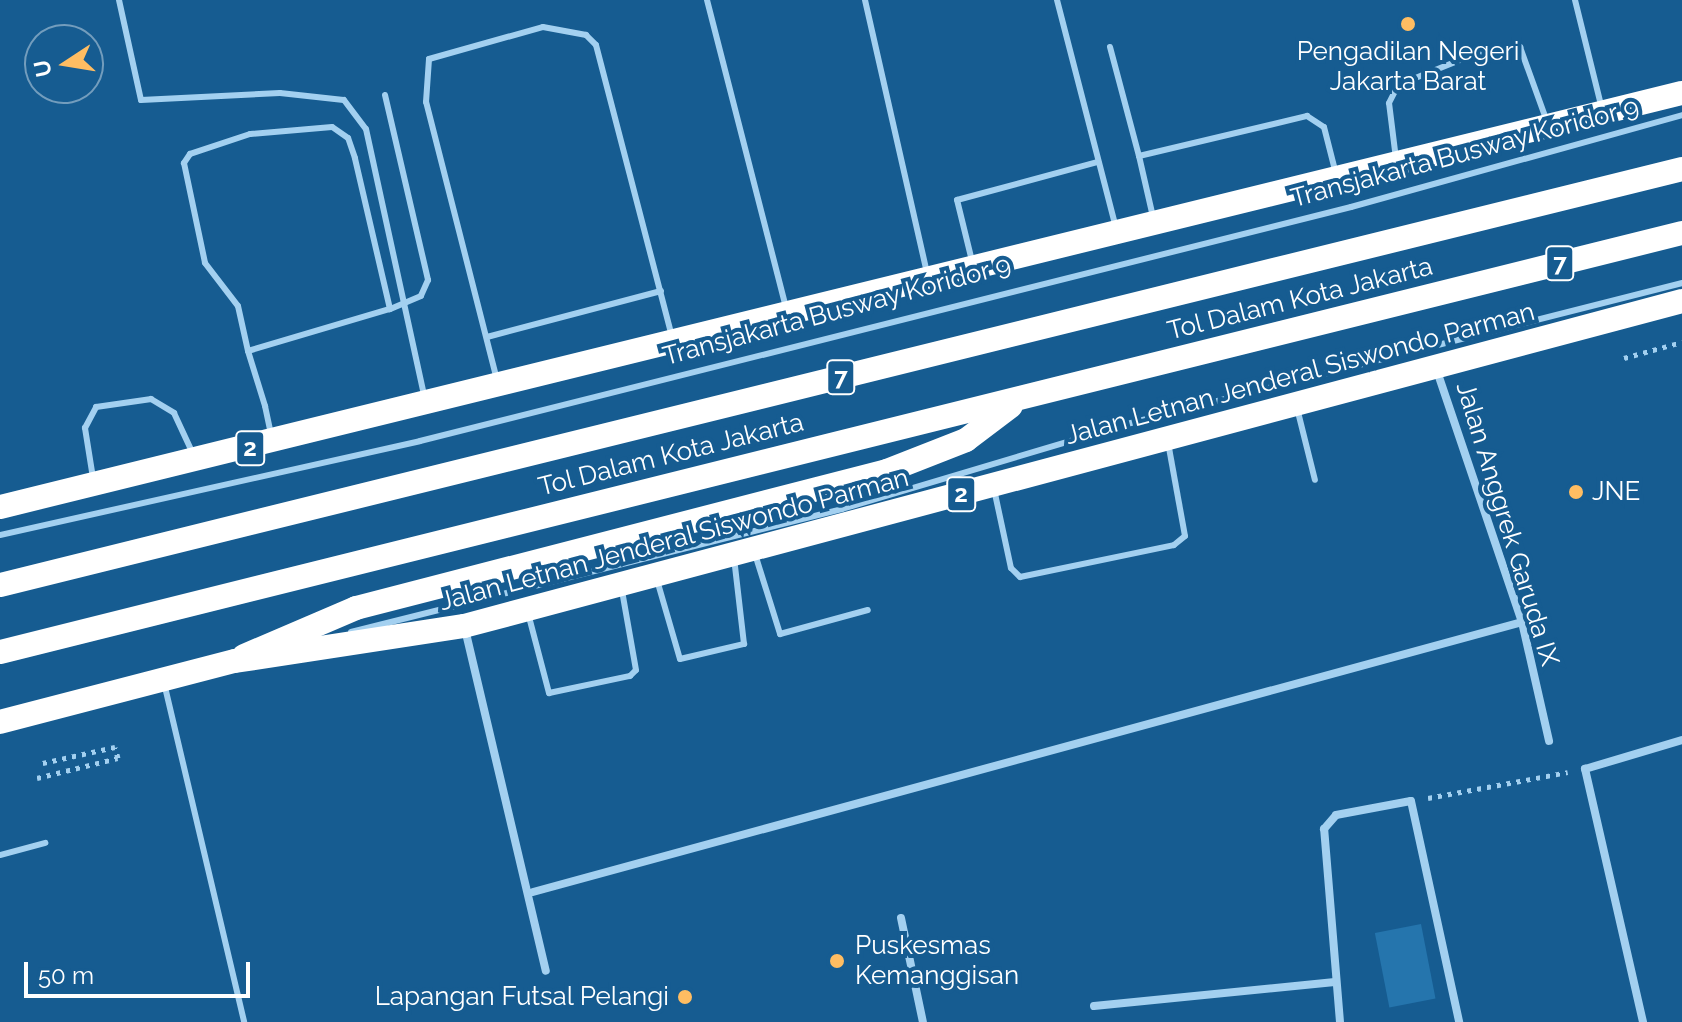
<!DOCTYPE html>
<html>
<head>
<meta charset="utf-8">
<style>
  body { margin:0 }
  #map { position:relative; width:1682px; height:1022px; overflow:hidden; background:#165c91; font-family:Raleway,sans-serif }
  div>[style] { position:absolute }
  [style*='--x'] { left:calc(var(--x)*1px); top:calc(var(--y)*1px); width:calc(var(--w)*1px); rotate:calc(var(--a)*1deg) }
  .green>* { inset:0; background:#2575ad; transform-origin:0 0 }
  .path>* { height:5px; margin-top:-2.5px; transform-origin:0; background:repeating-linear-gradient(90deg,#a3d0f0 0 4px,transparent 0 10px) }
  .lane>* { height:6px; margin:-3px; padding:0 3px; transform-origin:3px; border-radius:3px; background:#a3d0f0 }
  .street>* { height:8px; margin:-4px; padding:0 4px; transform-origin:4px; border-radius:4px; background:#a3d0f0 }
  .highway>* { height:24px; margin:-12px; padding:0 12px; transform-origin:12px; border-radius:12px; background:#fff }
  .dots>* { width:22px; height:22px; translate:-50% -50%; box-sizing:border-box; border:4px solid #165c91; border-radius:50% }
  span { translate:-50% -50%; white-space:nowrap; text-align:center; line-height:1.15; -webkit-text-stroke:8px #165c91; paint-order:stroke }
  .shield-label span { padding:2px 6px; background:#165c91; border:2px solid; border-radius:6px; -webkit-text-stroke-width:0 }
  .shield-label { font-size:24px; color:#fff; font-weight:700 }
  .poi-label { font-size:26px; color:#fff }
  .left { translate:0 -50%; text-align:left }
  .right { translate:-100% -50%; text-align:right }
  .street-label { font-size:26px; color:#fff }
  .north { position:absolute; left:24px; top:24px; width:80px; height:80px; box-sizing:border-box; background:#165c91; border:2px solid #739dbd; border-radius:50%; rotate:258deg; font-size:22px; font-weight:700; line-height:32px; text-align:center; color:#fff }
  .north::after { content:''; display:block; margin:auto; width:28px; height:36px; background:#ffbd62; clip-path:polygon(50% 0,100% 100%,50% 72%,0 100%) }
  .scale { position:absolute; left:24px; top:962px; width:226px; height:36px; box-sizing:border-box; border:4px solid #fff; border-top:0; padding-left:10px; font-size:24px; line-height:28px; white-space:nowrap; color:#fff; -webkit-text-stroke:6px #165c91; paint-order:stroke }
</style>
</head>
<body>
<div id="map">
  <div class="green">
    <i style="left:1421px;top:924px;width:76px;height:47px;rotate:79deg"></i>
  </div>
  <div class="path">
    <i style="--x:1624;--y:358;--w:60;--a:-15.4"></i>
    <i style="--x:37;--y:778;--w:83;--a:-13.9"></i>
    <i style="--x:118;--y:758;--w:11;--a:-105"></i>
    <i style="--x:115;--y:747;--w:74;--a:167.5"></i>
    <i style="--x:1428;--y:798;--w:142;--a:-10.5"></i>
  </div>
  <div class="lane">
    <i style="--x:119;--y:0;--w:102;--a:77.6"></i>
    <i style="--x:141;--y:100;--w:139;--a:-2.9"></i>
    <i style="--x:280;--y:93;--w:64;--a:6.2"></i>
    <i style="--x:344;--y:100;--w:36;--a:53"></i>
    <i style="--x:366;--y:129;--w:273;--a:77.7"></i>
    <i style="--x:707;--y:0;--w:318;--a:75.6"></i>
    <i style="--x:865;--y:0;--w:280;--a:77.2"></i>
    <i style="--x:1057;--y:0;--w:232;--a:75.5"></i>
    <i style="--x:1575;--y:0;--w:112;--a:76.1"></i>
    <i style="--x:1110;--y:47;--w:113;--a:75.1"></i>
    <i style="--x:385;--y:95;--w:190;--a:76.9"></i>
    <i style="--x:428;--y:280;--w:17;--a:114"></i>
    <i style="--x:421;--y:296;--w:34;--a:157"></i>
    <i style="--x:1396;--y:159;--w:56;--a:-97.1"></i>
    <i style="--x:1389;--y:103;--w:20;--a:-63"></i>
    <i style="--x:1398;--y:85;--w:83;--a:-21.9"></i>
    <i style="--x:1475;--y:54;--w:46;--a:-8.8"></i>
    <i style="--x:1520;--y:47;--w:77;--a:70.1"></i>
    <i style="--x:1153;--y:217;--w:63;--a:-102.9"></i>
    <i style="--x:1139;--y:156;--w:173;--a:-13.4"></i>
    <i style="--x:1307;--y:116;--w:20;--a:33"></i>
    <i style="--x:1324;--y:127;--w:49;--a:75.7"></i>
    <i style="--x:972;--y:261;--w:63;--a:-103.8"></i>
    <i style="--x:957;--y:200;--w:146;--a:-15.1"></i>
    <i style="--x:487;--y:337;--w:180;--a:-14.8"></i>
    <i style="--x:248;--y:351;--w:148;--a:-16.5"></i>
    <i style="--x:390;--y:309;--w:155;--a:-103.1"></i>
    <i style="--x:355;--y:158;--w:21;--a:-109"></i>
    <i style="--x:348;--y:138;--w:19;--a:-145"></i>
    <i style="--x:332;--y:127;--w:82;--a:175.1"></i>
    <i style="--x:250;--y:134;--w:63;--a:161.6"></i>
    <i style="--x:190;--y:154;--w:11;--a:124"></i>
    <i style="--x:184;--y:163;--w:102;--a:78.1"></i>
    <i style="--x:205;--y:263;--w:54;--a:52.5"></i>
    <i style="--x:238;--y:306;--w:46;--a:77.5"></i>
    <i style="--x:248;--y:351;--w:58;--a:72.8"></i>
    <i style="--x:265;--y:406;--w:29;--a:78"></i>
    <i style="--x:497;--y:380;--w:287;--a:-104.3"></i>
    <i style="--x:426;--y:102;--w:43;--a:-86"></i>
    <i style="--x:429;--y:59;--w:118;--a:-15.7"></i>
    <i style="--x:543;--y:27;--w:44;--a:10.5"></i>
    <i style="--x:586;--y:35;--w:14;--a:45"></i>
    <i style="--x:596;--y:45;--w:302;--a:75.4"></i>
    <i style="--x:1297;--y:408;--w:74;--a:76"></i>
    <i style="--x:93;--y:478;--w:51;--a:-99.1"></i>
    <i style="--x:85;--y:428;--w:24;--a:-62"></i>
    <i style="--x:96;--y:407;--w:56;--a:-8.3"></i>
    <i style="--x:151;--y:399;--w:27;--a:31"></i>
    <i style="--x:174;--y:413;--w:45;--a:65.1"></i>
    <i style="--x:994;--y:489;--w:81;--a:77.9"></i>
    <i style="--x:1011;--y:568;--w:13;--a:45"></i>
    <i style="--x:1020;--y:577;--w:157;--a:-11.7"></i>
    <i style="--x:1174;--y:545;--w:14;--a:-39"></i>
    <i style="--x:1185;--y:536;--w:96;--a:-100.3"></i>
    <i style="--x:0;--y:535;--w:430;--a:-12.6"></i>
    <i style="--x:420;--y:441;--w:960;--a:-14.11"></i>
    <i style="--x:1351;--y:207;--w:344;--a:-15.5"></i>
    <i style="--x:755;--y:554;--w:84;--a:72.6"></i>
    <i style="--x:780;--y:634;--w:91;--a:-15.3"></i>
    <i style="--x:657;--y:580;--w:82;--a:73.8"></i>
    <i style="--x:680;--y:659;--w:66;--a:-13.2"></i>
    <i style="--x:744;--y:644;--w:87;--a:-96.6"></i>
    <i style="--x:528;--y:613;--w:83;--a:75.3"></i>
    <i style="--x:549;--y:693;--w:83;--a:-11.9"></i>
    <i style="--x:630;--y:676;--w:8;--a:-45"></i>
    <i style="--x:636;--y:670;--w:80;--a:-100"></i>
    <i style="--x:351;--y:632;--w:506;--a:-14.06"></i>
    <i style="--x:842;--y:509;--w:293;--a:-16.6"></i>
    <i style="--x:1123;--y:425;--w:577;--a:-14.25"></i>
    <i style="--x:165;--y:687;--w:344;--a:76.7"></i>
    <i style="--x:0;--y:855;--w:47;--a:-14.9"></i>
  </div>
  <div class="street">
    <i style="--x:1437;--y:371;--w:265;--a:71.3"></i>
    <i style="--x:1522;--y:622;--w:122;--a:77.2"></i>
    <i style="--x:465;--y:629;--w:351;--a:76.7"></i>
    <i style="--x:533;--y:892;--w:1025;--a:-15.27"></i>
    <i style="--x:901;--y:918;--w:106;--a:78.1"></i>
    <i style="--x:1094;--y:1006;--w:242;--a:-5.7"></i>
    <i style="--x:1340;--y:1022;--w:194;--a:-94.7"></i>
    <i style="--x:1324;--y:829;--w:18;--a:-49"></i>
    <i style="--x:1336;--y:815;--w:76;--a:-10.6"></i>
    <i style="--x:1411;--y:801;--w:226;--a:77.7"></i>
    <i style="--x:1643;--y:1022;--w:260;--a:-102.9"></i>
    <i style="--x:1585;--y:769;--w:101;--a:-16.6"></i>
  </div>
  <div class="highway">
    <i style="--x:0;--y:507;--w:1732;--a:-13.83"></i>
    <i style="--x:0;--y:585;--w:1733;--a:-13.89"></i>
    <i style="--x:0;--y:652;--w:1733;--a:-13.99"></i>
    <i style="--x:244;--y:656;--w:122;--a:-23.2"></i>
    <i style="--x:356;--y:608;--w:548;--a:-14.47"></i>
    <i style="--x:887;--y:471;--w:85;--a:-21.4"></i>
    <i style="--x:966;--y:440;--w:56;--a:-37.1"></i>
    <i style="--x:0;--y:722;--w:243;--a:-14.6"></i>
    <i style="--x:235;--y:661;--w:232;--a:-8.7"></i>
    <i style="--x:464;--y:626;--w:1261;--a:-14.94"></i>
  </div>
  <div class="dots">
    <i style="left:1408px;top:24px;background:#ffbd62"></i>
    <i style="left:1576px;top:492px;background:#ffbd62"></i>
    <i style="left:837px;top:961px;background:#ffbd62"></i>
    <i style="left:685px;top:997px;background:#ffbd62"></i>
  </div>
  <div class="shield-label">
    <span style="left:1560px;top:263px">7</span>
    <span style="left:841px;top:377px">7</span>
    <span style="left:250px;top:448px">2</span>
    <span style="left:961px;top:494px">2</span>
  </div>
  <div class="poi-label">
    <span style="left:1408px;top:67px">Pengadilan Negeri<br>Jakarta Barat</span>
    <span class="left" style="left:1592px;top:492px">JNE</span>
    <span class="left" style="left:855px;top:961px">Puskesmas<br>Kemanggisan</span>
    <span class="right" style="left:669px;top:997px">Lapangan Futsal Pelangi</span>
  </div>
  <div class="street-label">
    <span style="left:1465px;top:153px;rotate:-15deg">Transjakarta Busway Koridor 9</span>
    <span style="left:1300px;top:299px;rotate:-14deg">Tol Dalam Kota Jakarta</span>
    <span style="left:837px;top:311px;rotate:-15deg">Transjakarta Busway Koridor 9</span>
    <span style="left:1300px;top:374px;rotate:-15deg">Jalan Letnan Jenderal Siswondo Parman</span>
    <span style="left:671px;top:455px;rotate:-14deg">Tol Dalam Kota Jakarta</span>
    <span style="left:1507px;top:524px;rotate:73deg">Jalan Anggrek Garuda IX</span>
    <span style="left:674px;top:540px;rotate:-15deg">Jalan Letnan Jenderal Siswondo Parman</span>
  </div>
  <div class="north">U</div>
  <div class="scale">50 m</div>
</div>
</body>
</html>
